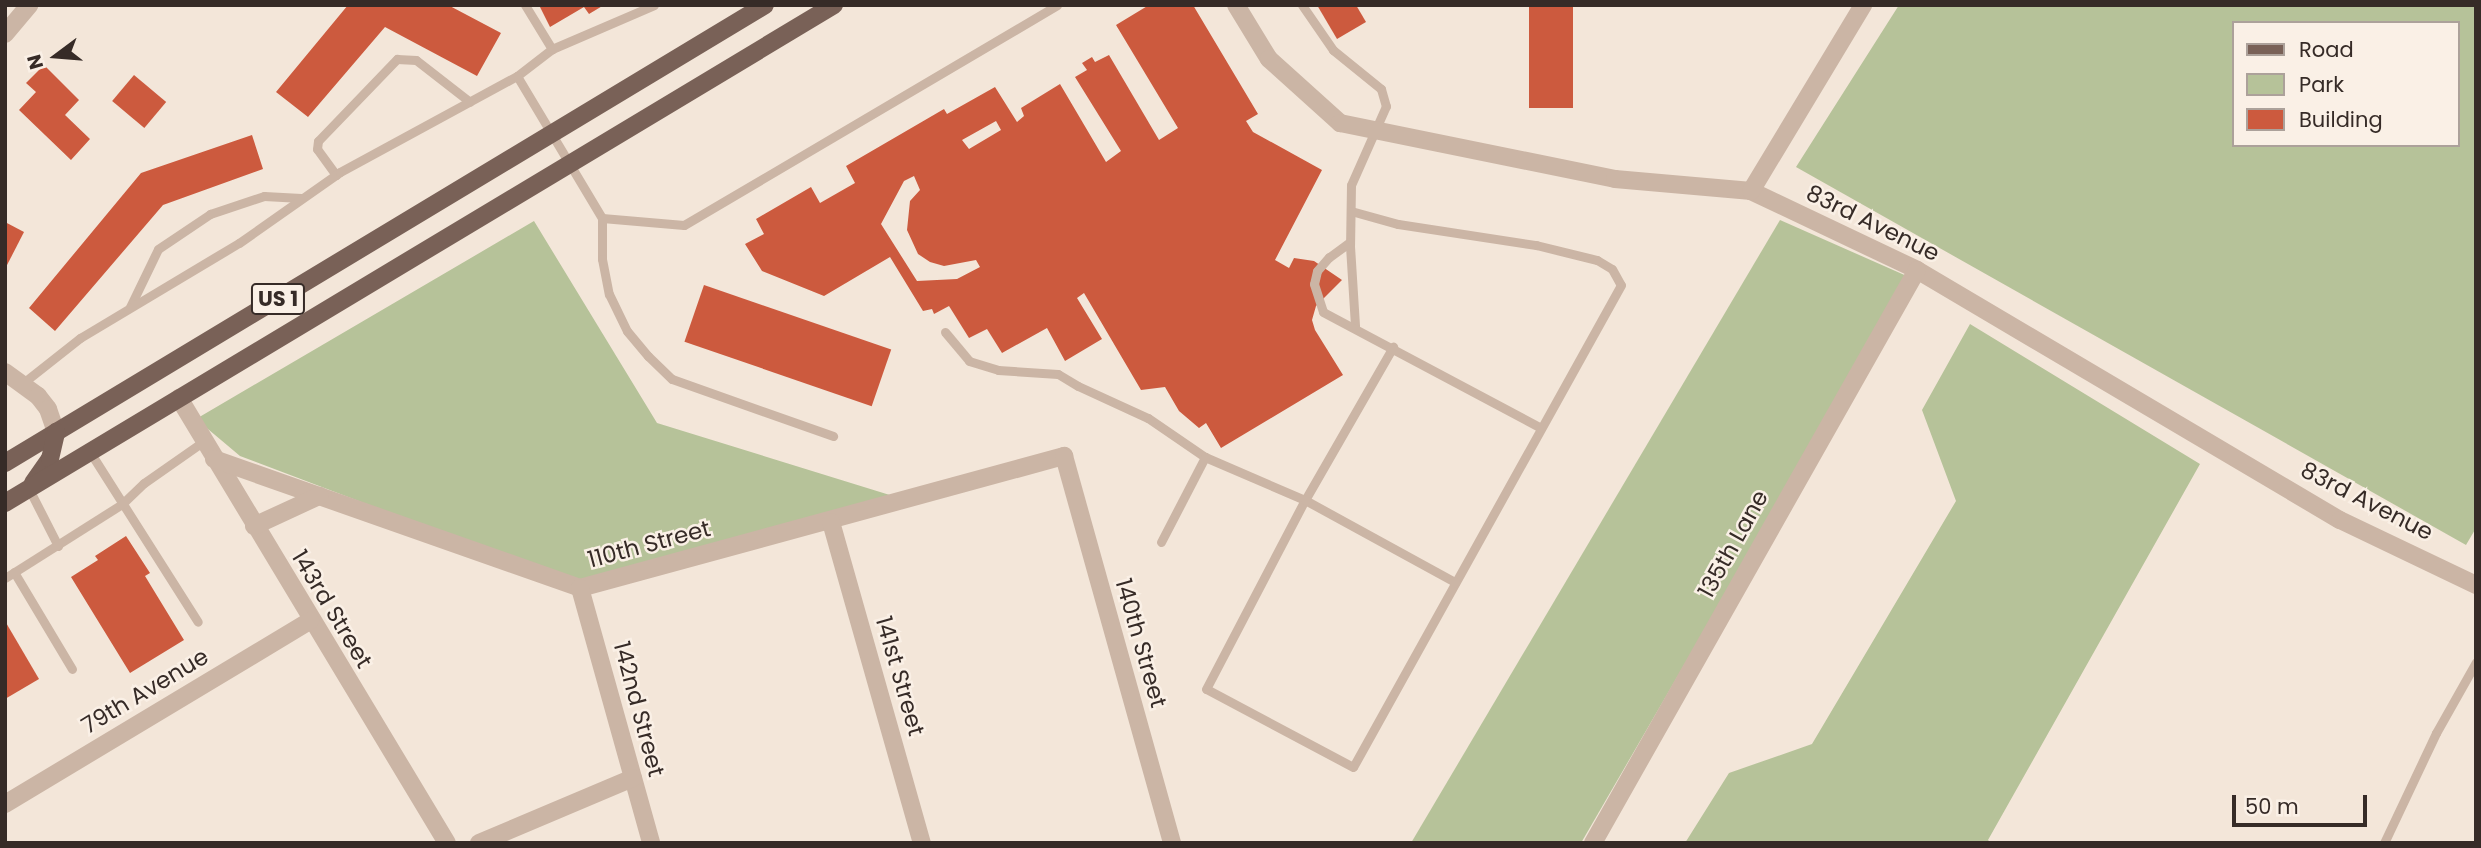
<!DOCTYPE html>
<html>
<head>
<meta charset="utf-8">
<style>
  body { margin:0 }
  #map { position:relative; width:2481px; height:848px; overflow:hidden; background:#f3e6d9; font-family:Poppins,sans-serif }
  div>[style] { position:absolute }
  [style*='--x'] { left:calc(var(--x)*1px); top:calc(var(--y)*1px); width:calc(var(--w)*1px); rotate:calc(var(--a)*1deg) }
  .green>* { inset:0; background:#b6c299 }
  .building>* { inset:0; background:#cc5a3e; transform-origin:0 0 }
  .service>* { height:9px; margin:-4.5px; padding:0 4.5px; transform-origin:4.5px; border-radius:4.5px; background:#cbb5a5 }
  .minor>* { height:18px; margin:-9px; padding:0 9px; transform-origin:9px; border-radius:9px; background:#cbb5a5 }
  .primary>* { height:18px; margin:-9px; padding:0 9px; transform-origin:9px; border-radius:9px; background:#796157 }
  span { translate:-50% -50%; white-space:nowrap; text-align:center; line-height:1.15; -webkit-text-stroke:5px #faf0e6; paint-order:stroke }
  .shield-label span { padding:2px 5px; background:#faf0e6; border:2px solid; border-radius:5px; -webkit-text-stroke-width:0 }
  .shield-label { font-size:21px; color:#362b27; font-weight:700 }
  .street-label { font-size:23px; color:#362b27 }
  .frame { position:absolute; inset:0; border:7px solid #362b27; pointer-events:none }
  .legend { position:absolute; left:2232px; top:21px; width:228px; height:126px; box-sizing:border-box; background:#faf0e6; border:2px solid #aca19a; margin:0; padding:9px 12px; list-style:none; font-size:21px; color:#362b27 }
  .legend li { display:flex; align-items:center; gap:14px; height:35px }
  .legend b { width:35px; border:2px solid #aca19a }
  .north { position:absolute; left:21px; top:21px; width:70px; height:70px; -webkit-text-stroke:5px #faf0e6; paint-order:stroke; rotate:254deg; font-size:19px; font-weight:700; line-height:28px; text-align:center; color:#362b27 }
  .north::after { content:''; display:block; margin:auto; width:24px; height:32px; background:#362b27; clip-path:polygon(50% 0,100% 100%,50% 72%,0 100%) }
  .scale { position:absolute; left:2232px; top:795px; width:135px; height:32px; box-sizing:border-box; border:4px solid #362b27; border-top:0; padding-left:9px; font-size:21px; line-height:24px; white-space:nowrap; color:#362b27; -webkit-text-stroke:5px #faf0e6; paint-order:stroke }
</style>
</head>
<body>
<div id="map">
  <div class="green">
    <i style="clip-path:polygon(evenodd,1899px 5px,2476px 5px,2476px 528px,2466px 545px,1796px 167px,1899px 5px,2234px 23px,2458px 23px,2458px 145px,2234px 145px,2234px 23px)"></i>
    <i style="clip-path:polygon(1780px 220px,1909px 277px,1581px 843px,1411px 843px)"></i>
    <i style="clip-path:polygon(534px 221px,657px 423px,893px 496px,588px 588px,240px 456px,196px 419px)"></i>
    <i style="clip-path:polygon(1970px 324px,2200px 464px,1988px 840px,1991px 843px,1685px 843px,1729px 773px,1812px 744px,1956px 501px,1922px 410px)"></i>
  </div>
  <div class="building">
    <i style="clip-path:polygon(348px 5px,448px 5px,501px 33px,477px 76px,385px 27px,308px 117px,276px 92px)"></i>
    <i style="clip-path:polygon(539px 5px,604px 5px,589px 14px,584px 7px,550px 27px)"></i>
    <i style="clip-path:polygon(evenodd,1149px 5px,1193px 5px,1258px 114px,1246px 121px,1253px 132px,1322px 170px,1275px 260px,1289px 268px,1294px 258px,1314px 261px,1342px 280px,1316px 306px,1312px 320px,1315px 330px,1343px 375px,1221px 448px,1206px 423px,1199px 428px,1179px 411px,1165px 387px,1141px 390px,1084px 293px,1077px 298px,1102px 339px,1065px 361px,1047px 328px,1002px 353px,987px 329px,969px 338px,949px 306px,934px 314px,932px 309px,923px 311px,890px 257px,824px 296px,762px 271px,745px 244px,764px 234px,756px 219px,811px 187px,820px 203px,855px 183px,846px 166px,944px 109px,947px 114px,995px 87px,1017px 122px,1024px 116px,1021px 108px,1060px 84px,1106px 162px,1121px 151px,1075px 77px,1087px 70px,1082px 63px,1092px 57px,1095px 62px,1109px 55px,1159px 140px,1178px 128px,1116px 25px,1149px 5px,996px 121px,1001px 130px,969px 149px,962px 140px,996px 121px,1149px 5px,914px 176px,920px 190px,910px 201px,907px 230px,918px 254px,930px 262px,944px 266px,976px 260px,980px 267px,957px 279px,917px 281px,881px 224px,904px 181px,914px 176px)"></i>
    <i style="clip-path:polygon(1317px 5px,1356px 5px,1366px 22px,1337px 39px)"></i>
    <i style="left:1529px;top:5px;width:44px;height:103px"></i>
    <i style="clip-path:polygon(44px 65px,79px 100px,65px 115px,90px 139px,71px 160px,19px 110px,36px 92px,26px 83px)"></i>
    <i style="left:134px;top:75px;width:42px;height:34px;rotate:40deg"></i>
    <i style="clip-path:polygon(252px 135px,263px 169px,163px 205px,55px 331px,29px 308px,141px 173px)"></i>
    <i style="clip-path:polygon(5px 222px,24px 232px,5px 269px)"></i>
    <i style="left:704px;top:285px;width:198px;height:60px;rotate:19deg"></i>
    <i style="clip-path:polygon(126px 536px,150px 573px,145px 576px,184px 640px,130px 673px,71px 577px,98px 560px,95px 556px)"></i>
    <i style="clip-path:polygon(5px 621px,39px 679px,5px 699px)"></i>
  </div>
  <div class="service">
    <i style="--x:525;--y:5;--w:52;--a:58.5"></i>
    <i style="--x:1302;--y:5;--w:55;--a:55.4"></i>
    <i style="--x:1333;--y:50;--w:62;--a:39.1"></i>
    <i style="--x:1381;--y:89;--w:18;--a:74"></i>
    <i style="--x:1386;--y:106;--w:86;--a:113.9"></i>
    <i style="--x:1351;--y:185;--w:61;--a:90.9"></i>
    <i style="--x:1350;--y:246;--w:80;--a:86.4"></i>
    <i style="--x:517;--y:76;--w:44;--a:-37.6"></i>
    <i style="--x:552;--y:49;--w:111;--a:-23.3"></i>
    <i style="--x:336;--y:175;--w:32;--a:-126"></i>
    <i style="--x:317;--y:149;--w:8;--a:-83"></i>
    <i style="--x:318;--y:141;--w:114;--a:-46.1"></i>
    <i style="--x:397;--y:59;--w:19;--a:3"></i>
    <i style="--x:416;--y:60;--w:68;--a:37.9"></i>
    <i style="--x:1351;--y:211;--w:49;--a:15.5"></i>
    <i style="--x:1398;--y:224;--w:140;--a:8.7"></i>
    <i style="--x:1536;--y:245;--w:63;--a:13.8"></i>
    <i style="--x:1597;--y:260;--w:17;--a:31"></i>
    <i style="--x:1612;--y:269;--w:18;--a:61"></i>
    <i style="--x:1621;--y:285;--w:551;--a:119.07"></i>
    <i style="--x:1353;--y:767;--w:166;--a:-152"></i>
    <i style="--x:1206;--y:689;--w:213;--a:-62.4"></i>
    <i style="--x:1305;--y:500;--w:177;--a:-60.1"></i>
    <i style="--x:602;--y:218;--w:82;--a:4.9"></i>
    <i style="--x:684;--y:225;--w:433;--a:-30.5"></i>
    <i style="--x:1350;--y:242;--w:26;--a:144"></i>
    <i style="--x:1329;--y:257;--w:18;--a:131"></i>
    <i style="--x:1317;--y:271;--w:13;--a:103"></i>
    <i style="--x:1314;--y:284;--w:29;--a:72"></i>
    <i style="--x:1323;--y:312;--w:247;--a:28"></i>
    <i style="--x:130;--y:307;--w:64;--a:-64.2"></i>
    <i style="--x:158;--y:249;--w:63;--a:-33.9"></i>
    <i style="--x:210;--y:214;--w:57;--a:-18.4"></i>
    <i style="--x:264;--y:196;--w:37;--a:3"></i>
    <i style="--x:945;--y:332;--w:38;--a:50"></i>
    <i style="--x:969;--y:361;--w:30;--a:17"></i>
    <i style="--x:998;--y:370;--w:60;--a:3.8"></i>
    <i style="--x:1058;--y:374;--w:23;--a:31"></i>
    <i style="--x:1078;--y:386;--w:77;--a:24.6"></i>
    <i style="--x:1148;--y:418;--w:69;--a:34.4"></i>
    <i style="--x:1205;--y:457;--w:109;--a:23.3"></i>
    <i style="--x:1305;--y:500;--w:171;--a:28.7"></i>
    <i style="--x:23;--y:383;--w:73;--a:-38.3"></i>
    <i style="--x:80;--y:338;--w:185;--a:-30.9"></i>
    <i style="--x:239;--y:243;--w:123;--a:-35.1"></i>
    <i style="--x:340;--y:172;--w:201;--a:-28.5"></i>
    <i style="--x:517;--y:76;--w:165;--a:59.1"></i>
    <i style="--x:602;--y:218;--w:41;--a:90"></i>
    <i style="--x:602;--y:259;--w:36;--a:79"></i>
    <i style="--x:609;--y:294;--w:41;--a:64.1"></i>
    <i style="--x:627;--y:331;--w:33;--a:50"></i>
    <i style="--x:648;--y:356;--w:33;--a:44"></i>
    <i style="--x:672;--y:379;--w:171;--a:19.5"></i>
    <i style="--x:90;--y:452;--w:201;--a:57.6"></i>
    <i style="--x:29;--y:489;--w:64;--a:63"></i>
    <i style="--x:1161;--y:542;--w:96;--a:-62.6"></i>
    <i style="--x:14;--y:572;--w:113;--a:59.1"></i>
    <i style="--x:5;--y:578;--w:138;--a:-32.3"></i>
    <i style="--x:122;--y:504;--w:30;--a:-44"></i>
    <i style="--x:144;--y:483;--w:73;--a:-35"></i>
    <i style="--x:2384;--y:843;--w:122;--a:-64.7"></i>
    <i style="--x:2436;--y:733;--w:81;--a:-60.6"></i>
  </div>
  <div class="minor">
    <i style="--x:1236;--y:5;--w:63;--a:58.6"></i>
    <i style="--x:1269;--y:59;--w:96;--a:42"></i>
    <i style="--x:1340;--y:123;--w:281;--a:11.5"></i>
    <i style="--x:1615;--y:179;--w:137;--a:5"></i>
    <i style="--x:1751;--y:191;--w:184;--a:25.4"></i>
    <i style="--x:1917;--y:270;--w:491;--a:30.6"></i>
    <i style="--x:2340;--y:520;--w:151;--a:25.5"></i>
    <i style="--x:5;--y:34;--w:38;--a:-50"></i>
    <i style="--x:1751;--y:191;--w:217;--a:-58.9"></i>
    <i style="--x:5;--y:372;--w:41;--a:36"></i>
    <i style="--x:38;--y:396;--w:16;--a:52"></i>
    <i style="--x:48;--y:409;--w:24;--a:71"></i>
    <i style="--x:179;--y:398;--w:519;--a:58.94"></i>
    <i style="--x:214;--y:459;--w:388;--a:19.4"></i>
    <i style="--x:580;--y:588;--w:502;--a:-15.26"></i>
    <i style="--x:1064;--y:456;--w:402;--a:74.4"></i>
    <i style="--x:831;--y:522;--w:334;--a:74.2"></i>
    <i style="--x:254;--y:526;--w:72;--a:-24.8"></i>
    <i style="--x:580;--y:588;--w:265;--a:74.4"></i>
    <i style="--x:5;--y:804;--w:356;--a:-31"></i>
    <i style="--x:479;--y:843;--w:167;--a:-22.9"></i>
    <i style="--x:1593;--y:843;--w:658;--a:-60.51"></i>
  </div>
  <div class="primary">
    <i style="--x:5;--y:463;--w:887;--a:-31.07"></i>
    <i style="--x:33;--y:483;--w:29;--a:-55"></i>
    <i style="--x:50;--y:459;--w:28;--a:-77"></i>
    <i style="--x:5;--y:503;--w:967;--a:-30.99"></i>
  </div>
  <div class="shield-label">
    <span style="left:278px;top:299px">US 1</span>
  </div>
  <div class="street-label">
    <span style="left:1873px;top:223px;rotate:26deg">83rd Avenue</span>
    <span style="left:2367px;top:501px;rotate:27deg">83rd Avenue</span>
    <span style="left:649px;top:544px;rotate:-15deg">110th Street</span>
    <span style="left:1733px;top:544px;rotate:-61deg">135th Lane</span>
    <span style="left:332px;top:609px;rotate:59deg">143rd Street</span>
    <span style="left:1141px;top:643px;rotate:74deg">140th Street</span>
    <span style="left:900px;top:676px;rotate:74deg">141st Street</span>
    <span style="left:145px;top:691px;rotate:-31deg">79th Avenue</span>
    <span style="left:639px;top:709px;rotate:75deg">142nd Street</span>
  </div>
  <div class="frame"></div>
  <ul class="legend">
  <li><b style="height:9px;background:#796157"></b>Road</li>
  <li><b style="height:19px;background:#b6c299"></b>Park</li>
  <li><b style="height:19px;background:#cc5a3e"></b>Building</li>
  </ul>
  <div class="north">N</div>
  <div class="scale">50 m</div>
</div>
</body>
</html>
